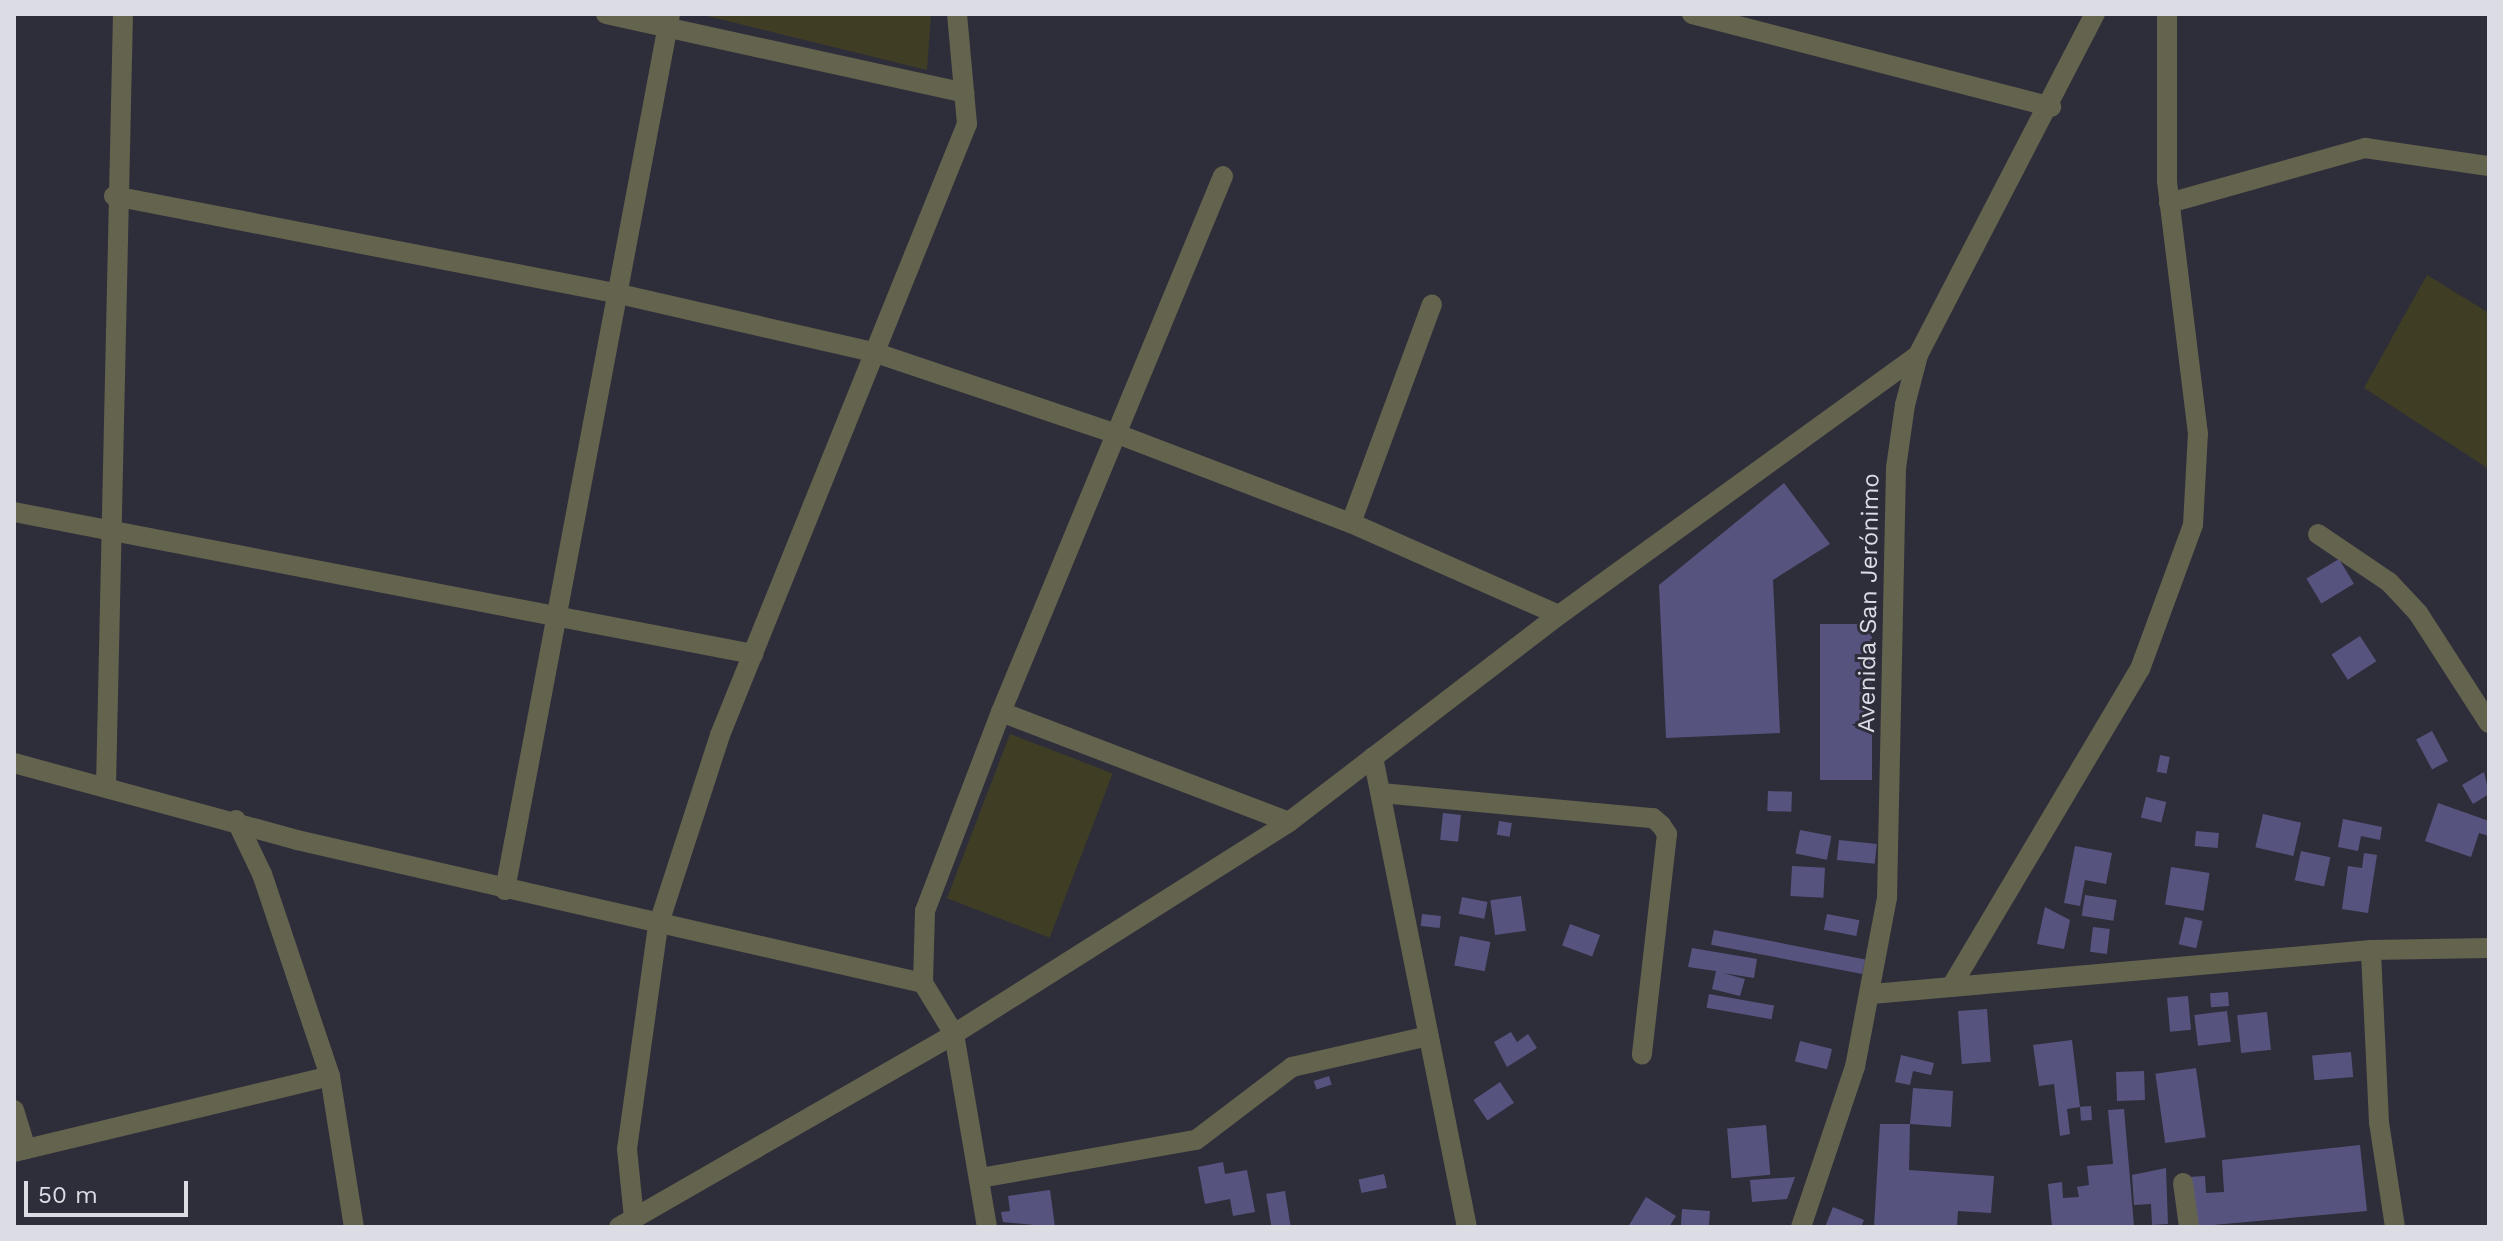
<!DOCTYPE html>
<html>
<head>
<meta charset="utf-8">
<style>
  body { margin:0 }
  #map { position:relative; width:2503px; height:1241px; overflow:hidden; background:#2e2d3a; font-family:"Work Sans",sans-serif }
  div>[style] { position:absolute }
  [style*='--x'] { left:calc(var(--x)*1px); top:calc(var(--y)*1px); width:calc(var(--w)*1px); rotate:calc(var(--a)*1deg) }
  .green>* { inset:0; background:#3f3e24; transform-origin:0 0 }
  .building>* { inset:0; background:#56547f; transform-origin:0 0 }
  .minor>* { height:20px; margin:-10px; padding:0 10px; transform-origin:10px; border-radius:10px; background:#63634e }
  span { translate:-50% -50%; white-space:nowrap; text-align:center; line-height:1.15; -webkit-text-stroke:6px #2e2d3a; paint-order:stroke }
  .street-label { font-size:24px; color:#dcdce4 }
  .frame { position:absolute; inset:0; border:16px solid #dcdce4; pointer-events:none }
  .scale { position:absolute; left:24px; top:1181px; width:164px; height:36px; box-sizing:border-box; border:4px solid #dcdce4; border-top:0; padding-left:10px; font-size:24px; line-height:28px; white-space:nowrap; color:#dcdce4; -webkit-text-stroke:6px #2e2d3a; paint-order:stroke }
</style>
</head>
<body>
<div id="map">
  <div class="green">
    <i style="clip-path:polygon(699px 14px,931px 14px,927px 70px)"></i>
    <i style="clip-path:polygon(2427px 275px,2489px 313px,2489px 469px,2364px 388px)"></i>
    <i style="left:1010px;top:734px;width:110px;height:176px;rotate:21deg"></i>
  </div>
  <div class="building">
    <i style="clip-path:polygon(1784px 483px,1830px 544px,1773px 580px,1780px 733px,1666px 738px,1659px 585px)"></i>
    <i style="left:2339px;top:559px;width:29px;height:38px;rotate:59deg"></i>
    <i style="left:1820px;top:624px;width:52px;height:156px"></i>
    <i style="left:2360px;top:636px;width:30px;height:34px;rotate:57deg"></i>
    <i style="left:2432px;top:731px;width:34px;height:18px;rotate:62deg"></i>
    <i style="left:2160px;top:755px;width:10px;height:17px;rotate:11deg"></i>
    <i style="clip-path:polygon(2484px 772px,2489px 794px,2473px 804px,2462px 785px)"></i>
    <i style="left:1768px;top:791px;width:24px;height:20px;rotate:2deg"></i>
    <i style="left:2146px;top:797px;width:21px;height:21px;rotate:14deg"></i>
    <i style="clip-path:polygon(2438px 803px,2489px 821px,2489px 836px,2479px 833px,2471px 857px,2425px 841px)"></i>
    <i style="left:1443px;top:813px;width:18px;height:27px;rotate:6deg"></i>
    <i style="left:2263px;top:814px;width:39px;height:34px;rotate:13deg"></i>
    <i style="clip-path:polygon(2343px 819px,2382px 827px,2380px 840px,2361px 836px,2358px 851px,2338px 847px)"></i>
    <i style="left:1499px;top:821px;width:13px;height:14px;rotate:9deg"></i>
    <i style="left:1800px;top:830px;width:32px;height:24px;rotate:11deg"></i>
    <i style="left:2196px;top:831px;width:23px;height:15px;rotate:5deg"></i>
    <i style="left:1839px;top:840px;width:38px;height:20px;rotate:6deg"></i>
    <i style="clip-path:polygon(2075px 846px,2112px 853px,2106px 884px,2085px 880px,2080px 906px,2064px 903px)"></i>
    <i style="left:2301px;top:851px;width:30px;height:30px;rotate:12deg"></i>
    <i style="clip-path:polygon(2364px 853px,2377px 855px,2368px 913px,2342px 909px,2348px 866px,2362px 868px)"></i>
    <i style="left:1792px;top:866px;width:33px;height:30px;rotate:3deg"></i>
    <i style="left:2171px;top:867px;width:39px;height:38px;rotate:9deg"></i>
    <i style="left:2085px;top:895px;width:32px;height:21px;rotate:9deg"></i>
    <i style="left:1521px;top:896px;width:35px;height:31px;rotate:82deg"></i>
    <i style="left:1462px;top:897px;width:26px;height:17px;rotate:11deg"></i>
    <i style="clip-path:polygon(2045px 907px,2070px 920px,2064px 949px,2037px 944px)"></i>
    <i style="left:1422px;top:914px;width:19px;height:12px;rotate:6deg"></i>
    <i style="left:1827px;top:914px;width:33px;height:16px;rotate:11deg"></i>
    <i style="left:2185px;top:917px;width:18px;height:28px;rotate:13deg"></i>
    <i style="left:1570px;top:924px;width:32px;height:23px;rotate:20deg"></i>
    <i style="left:2093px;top:927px;width:17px;height:25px;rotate:7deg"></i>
    <i style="left:1714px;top:930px;width:154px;height:15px;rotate:11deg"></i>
    <i style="left:1460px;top:936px;width:31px;height:30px;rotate:11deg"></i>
    <i style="clip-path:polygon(1692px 948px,1757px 959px,1754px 978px,1723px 973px,1745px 979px,1740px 996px,1712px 989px,1716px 971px,1688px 967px)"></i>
    <i style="left:2228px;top:992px;width:14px;height:18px;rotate:86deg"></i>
    <i style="left:1709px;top:994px;width:66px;height:14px;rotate:10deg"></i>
    <i style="left:2188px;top:996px;width:34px;height:21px;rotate:85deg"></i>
    <i style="left:1987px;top:1009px;width:53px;height:29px;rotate:86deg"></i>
    <i style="left:2227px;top:1011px;width:31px;height:33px;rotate:83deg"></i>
    <i style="left:2267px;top:1012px;width:38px;height:30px;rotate:84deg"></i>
    <i style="clip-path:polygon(1511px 1032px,1517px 1042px,1528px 1034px,1537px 1048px,1507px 1067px,1494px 1042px)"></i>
    <i style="clip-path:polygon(2072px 1040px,2080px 1107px,2067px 1109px,2070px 1134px,2060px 1136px,2054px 1084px,2039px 1086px,2033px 1045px)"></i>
    <i style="left:1800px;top:1041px;width:33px;height:21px;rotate:14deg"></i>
    <i style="left:2351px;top:1052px;width:25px;height:39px;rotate:85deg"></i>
    <i style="clip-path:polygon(1901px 1055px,1934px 1063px,1931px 1075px,1913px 1071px,1910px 1085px,1895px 1082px)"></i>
    <i style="left:2196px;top:1068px;width:70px;height:41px;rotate:82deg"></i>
    <i style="left:2144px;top:1071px;width:29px;height:28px;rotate:88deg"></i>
    <i style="left:1329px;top:1076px;width:9px;height:16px;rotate:72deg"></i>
    <i style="left:1500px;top:1082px;width:25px;height:32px;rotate:56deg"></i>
    <i style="clip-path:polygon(1913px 1088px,1953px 1091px,1951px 1127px,1910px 1124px,1909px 1170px,1994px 1176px,1991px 1213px,1958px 1211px,1957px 1227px,1874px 1227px,1880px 1124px,1910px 1124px)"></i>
    <i style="left:2091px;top:1106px;width:14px;height:11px;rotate:86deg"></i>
    <i style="clip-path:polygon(2124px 1109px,2134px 1226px,2052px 1227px,2048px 1184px,2062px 1182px,2063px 1198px,2079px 1197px,2077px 1187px,2089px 1185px,2087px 1166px,2113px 1164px,2108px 1110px)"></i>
    <i style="left:1766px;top:1125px;width:50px;height:39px;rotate:85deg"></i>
    <i style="clip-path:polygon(2360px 1145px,2367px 1211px,2191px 1227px,2188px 1177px,2205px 1176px,2206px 1193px,2224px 1192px,2222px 1160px)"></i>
    <i style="clip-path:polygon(1223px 1162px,1225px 1174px,1247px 1170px,1255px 1212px,1233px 1216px,1230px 1199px,1205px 1204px,1198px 1167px)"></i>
    <i style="clip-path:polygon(2166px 1168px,2168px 1224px,2152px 1225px,2151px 1204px,2134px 1205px,2132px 1175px)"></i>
    <i style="left:1384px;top:1174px;width:14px;height:26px;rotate:78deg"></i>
    <i style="clip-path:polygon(1795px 1177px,1787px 1199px,1752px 1202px,1750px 1180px)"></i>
    <i style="clip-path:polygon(1050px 1190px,1055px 1227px,1003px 1222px,1001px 1212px,1010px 1211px,1008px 1196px)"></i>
    <i style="left:1285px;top:1191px;width:36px;height:19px;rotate:81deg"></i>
    <i style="clip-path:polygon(1646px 1197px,1676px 1216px,1669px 1227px,1628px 1227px)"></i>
    <i style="clip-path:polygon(1833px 1207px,1864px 1220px,1861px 1227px,1825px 1227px)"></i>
    <i style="left:1682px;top:1209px;width:28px;height:18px;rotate:4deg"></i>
  </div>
  <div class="minor">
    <i style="--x:606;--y:14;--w:367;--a:12.4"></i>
    <i style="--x:1692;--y:14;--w:371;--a:14.5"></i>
    <i style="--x:114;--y:196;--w:510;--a:10.96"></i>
    <i style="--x:615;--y:293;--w:268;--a:12.9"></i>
    <i style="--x:876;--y:353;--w:257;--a:18.6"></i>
    <i style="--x:1120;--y:435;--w:247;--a:20.9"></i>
    <i style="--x:1351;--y:523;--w:227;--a:23.9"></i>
    <i style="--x:2169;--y:203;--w:204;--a:-15.7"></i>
    <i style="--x:2365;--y:148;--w:125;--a:8.3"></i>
    <i style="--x:14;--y:512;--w:753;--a:10.88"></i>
    <i style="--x:1351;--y:523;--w:233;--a:-69.7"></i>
    <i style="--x:2318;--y:534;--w:86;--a:34.1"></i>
    <i style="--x:2389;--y:582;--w:42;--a:46.9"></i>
    <i style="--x:2418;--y:613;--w:131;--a:57.2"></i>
    <i style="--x:1001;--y:712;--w:308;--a:20.9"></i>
    <i style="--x:1373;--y:757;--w:479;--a:78.7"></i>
    <i style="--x:14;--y:763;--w:293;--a:15.2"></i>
    <i style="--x:297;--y:840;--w:642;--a:12.87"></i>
    <i style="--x:923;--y:983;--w:60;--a:58.7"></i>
    <i style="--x:954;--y:1034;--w:196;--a:80.3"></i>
    <i style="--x:106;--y:786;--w:772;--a:-88.74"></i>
    <i style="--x:1381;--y:793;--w:273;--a:5.3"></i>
    <i style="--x:1653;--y:818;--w:11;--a:41"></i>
    <i style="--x:1661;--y:825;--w:11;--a:56"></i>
    <i style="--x:1667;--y:834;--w:222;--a:96.5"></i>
    <i style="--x:236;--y:820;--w:60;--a:64.3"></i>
    <i style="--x:262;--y:874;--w:213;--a:71.4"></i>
    <i style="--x:330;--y:1076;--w:153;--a:81"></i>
    <i style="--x:505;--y:890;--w:891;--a:-79.33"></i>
    <i style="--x:923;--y:983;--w:72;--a:-88.4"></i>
    <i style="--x:925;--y:911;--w:213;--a:-69.1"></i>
    <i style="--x:1001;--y:712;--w:580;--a:-67.5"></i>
    <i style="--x:1951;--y:987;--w:370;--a:-59.3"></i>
    <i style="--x:2140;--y:669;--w:153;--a:-69.8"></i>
    <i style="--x:2193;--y:525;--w:91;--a:-86.9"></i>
    <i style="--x:2198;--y:434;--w:255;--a:-97"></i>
    <i style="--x:2167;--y:181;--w:167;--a:-90"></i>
    <i style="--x:1872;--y:994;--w:501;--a:-5.04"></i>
    <i style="--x:14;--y:1110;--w:41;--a:72.9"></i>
    <i style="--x:14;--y:1152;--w:325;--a:-13.5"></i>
    <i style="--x:980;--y:1178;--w:219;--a:-10"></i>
    <i style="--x:1196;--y:1140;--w:121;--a:-37.2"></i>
    <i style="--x:1292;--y:1067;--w:140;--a:-12.8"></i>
    <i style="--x:2183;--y:1183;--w:44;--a:82.2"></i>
    <i style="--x:634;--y:1218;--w:69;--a:-95.8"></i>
    <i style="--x:627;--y:1149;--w:225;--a:-82.1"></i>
    <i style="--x:658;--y:926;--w:201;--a:-72"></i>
    <i style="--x:720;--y:735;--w:659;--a:-67.99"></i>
    <i style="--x:967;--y:124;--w:110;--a:-95.2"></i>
    <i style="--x:619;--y:1227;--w:387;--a:-29.9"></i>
    <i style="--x:954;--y:1034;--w:396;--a:-32.3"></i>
    <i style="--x:1289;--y:822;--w:340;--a:-37.5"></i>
    <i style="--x:1559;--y:615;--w:443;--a:-35.9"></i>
    <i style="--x:1801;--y:1227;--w:169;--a:-71.4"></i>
    <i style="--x:1855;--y:1067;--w:172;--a:-79.3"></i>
    <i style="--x:1887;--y:898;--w:430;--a:-88.8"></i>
    <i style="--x:1896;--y:468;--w:64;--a:-81.9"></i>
    <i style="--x:1905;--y:405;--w:52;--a:-75.4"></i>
    <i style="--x:1918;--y:355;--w:384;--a:-62.6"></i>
    <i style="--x:2395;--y:1227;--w:106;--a:-98.7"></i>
    <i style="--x:2379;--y:1122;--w:172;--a:-92.7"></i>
    <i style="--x:2371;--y:950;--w:118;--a:-1"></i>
  </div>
  <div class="street-label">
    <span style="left:1869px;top:603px;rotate:-89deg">Avenida San Jerónimo</span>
  </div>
  <div class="frame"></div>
  <div class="scale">50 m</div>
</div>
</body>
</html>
